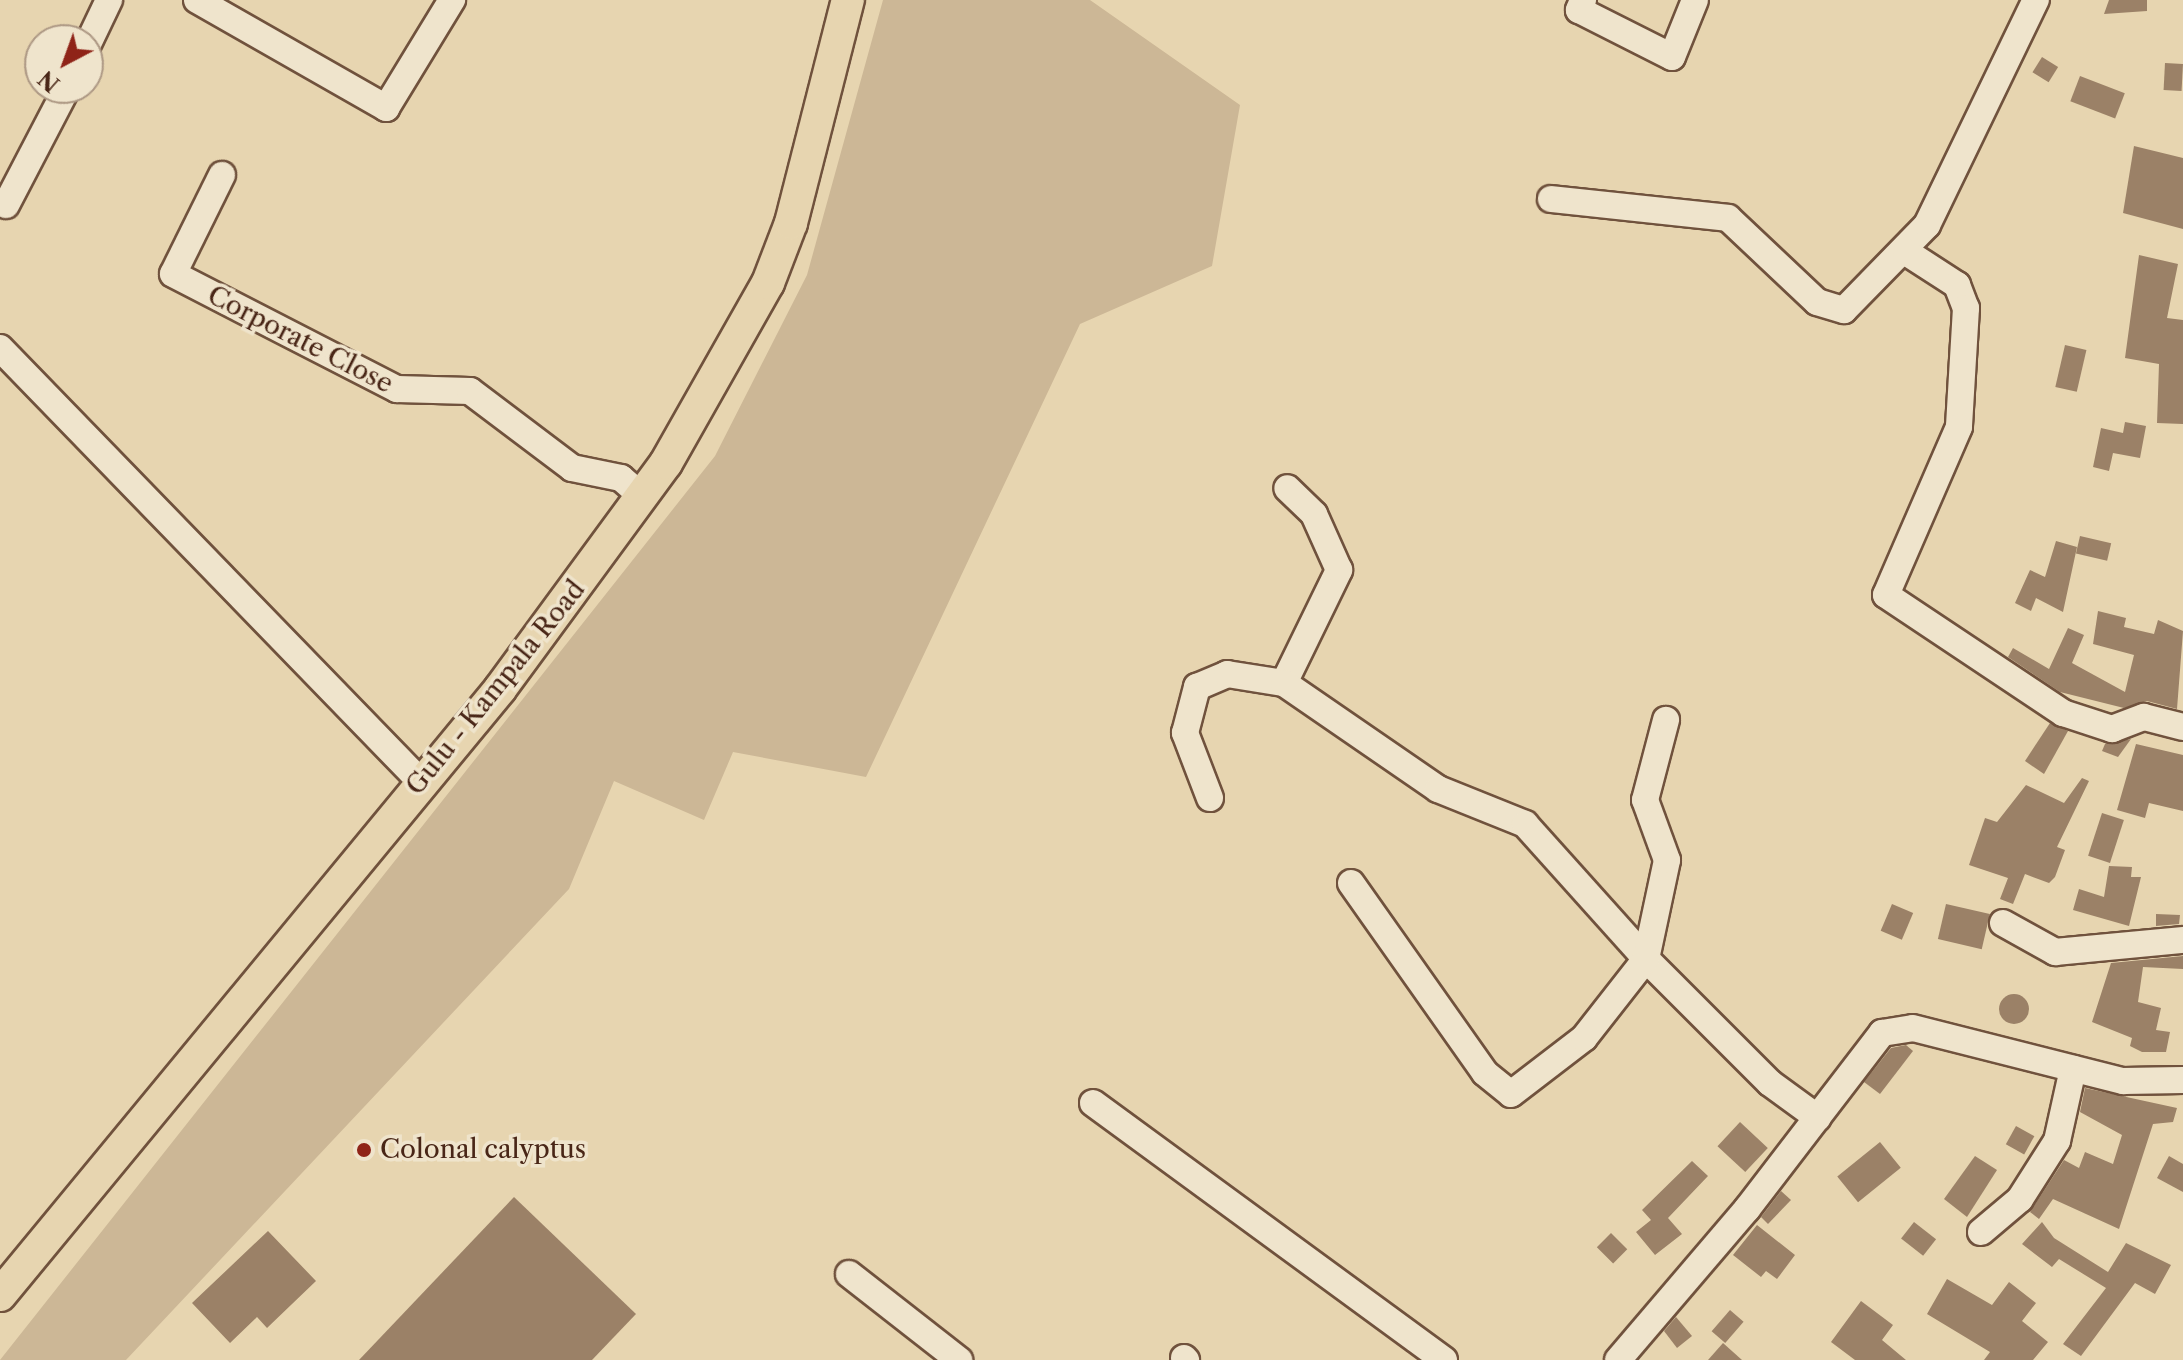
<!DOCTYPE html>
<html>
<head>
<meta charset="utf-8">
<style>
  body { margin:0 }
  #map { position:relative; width:2183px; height:1360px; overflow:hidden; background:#e7d5b0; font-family:"Libre Caslon Text",serif }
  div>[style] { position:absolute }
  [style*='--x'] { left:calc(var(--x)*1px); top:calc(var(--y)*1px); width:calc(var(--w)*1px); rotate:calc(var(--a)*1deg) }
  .green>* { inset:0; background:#ccb796 }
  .building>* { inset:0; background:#9b8167; transform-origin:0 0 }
  .round { border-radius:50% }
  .roads { filter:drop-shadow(2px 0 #70523d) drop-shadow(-2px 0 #70523d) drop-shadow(0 2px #70523d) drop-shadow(0 -2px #70523d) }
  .minor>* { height:26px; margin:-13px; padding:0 13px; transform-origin:13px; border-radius:13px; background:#efe4cc }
  .major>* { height:32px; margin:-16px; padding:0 16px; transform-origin:16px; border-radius:16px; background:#e7d5b0 }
  .dots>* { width:22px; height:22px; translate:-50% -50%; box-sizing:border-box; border:4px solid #efe4cc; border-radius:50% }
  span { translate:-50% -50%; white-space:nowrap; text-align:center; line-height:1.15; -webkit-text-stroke:7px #efe4cc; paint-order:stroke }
  .street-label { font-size:26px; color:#492617 }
  .poi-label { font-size:26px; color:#492617 }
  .left { translate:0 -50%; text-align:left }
  .north { position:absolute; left:24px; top:24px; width:80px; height:80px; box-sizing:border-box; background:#efe4cc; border:2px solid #ad9884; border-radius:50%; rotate:221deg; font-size:22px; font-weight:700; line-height:32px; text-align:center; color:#492617 }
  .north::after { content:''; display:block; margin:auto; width:28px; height:36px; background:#8f2418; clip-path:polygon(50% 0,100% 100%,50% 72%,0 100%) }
</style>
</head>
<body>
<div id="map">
  <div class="green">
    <i style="clip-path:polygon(883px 0,1090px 0,1240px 105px,1212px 266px,1080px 324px,866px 777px,733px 752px,704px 820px,614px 781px,569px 889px,126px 1360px,0 1360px,715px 456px,807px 275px)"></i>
  </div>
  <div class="building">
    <i style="clip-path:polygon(2109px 0,2147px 0,2147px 11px,2104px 14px)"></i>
    <i style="left:2042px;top:57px;width:19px;height:18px;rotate:32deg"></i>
    <i style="left:2165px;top:63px;width:18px;height:27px;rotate:3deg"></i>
    <i style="left:2080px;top:76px;width:48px;height:27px;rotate:21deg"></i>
    <i style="clip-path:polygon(2134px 146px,2183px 158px,2183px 229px,2123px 213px)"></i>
    <i style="clip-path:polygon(2139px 255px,2178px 264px,2167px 318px,2183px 320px,2183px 424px,2157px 423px,2159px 364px,2125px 358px)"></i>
    <i style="left:2065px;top:345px;width:22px;height:43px;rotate:13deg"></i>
    <i style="clip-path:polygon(2125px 422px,2146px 426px,2140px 458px,2113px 453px,2109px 471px,2093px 467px,2101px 428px,2123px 433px)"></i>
    <i style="left:2080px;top:536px;width:32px;height:18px;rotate:13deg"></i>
    <i style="clip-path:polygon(2056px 541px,2077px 547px,2063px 612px,2036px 598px,2031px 611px,2015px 603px,2030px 570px,2045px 577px)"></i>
    <i style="clip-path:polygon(2098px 611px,2126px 618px,2124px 627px,2154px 634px,2158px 620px,2183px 631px,2177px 709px,2147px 701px,2124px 708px,2060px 692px,2008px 657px,2013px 648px,2049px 669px,2068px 628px,2084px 635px,2072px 663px,2125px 692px,2134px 655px,2093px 644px)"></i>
    <i style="clip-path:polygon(2050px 723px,2068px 731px,2044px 774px,2025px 761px)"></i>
    <i style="clip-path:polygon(2131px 739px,2118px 757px,2102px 751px,2105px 744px)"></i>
    <i style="clip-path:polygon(2136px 744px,2183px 755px,2183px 811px,2149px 803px,2145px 818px,2117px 810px)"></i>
    <i style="clip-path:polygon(2082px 778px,2089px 781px,2057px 847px,2065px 850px,2055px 877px,2049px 883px,2025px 874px,2013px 904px,2000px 899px,2008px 878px,1969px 865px,1985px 818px,1997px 822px,2026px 785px,2064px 803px)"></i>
    <i style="left:2102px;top:813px;width:23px;height:45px;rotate:18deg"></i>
    <i style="clip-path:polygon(2109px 866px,2132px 867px,2131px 877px,2141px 877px,2129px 926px,2073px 910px,2079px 889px,2104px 897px)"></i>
    <i style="left:1892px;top:904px;width:23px;height:29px;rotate:23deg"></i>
    <i style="left:1946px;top:904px;width:45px;height:36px;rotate:13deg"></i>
    <i style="clip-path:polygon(2156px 914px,2180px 915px,2179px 924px,2156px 926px)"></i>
    <i style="clip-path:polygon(2183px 956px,2183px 969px,2143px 967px,2138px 1002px,2161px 1008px,2156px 1030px,2170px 1032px,2166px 1052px,2142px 1052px,2130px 1046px,2132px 1038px,2092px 1022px,2111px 963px)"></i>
    <i class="round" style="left:1999px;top:994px;width:30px;height:30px"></i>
    <i style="clip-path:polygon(1906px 1045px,1913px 1051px,1880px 1094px,1864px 1082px,1891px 1048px)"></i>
    <i style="clip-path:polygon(2085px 1088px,2177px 1108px,2173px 1122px,2153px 1124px,2119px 1229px,2053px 1199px,2039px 1219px,2030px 1212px,2064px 1160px,2079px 1168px,2085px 1152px,2113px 1164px,2122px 1135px,2080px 1112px)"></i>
    <i style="left:1740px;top:1122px;width:38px;height:33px;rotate:43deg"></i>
    <i style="left:2016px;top:1126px;width:21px;height:21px;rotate:29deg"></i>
    <i style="left:1880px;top:1142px;width:33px;height:55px;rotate:51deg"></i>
    <i style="clip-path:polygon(1975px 1156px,1997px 1170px,1967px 1217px,1944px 1199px)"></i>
    <i style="clip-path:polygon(2169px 1156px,2183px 1164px,2183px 1192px,2157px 1178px)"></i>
    <i style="clip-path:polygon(1692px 1161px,1708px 1176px,1668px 1218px,1682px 1234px,1655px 1255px,1636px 1232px,1651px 1220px,1642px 1210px)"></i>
    <i style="clip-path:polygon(1781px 1191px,1791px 1200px,1768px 1224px,1761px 1217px)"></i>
    <i style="clip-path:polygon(514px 1197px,636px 1314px,592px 1360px,359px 1360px)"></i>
    <i style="left:1914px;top:1222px;width:28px;height:21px;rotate:38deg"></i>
    <i style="clip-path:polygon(2042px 1222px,2054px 1238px,2108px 1272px,2126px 1243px,2171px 1265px,2155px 1294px,2135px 1283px,2081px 1356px,2063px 1344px,2106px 1288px,2059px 1259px,2052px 1267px,2022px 1244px)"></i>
    <i style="clip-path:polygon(1757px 1225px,1795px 1255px,1777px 1279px,1766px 1271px,1761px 1277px,1733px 1255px)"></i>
    <i style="clip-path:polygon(268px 1231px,316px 1281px,267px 1328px,257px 1317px,230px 1343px,192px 1303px)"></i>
    <i style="left:1611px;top:1233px;width:23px;height:20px;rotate:45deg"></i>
    <i style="clip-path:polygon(1947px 1279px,1992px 1305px,2009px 1282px,2036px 1303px,2022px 1321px,2048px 1342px,2033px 1360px,1984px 1360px,1990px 1352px,1927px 1314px)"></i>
    <i style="clip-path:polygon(1861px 1301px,1893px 1325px,1882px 1340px,1906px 1360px,1855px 1360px,1831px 1342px)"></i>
    <i style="left:1730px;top:1310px;width:18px;height:28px;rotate:41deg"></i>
    <i style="clip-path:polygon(1676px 1317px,1692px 1336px,1677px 1348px,1664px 1331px)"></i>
    <i style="clip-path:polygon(1723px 1343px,1742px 1360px,1708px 1360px)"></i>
  </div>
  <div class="roads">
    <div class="minor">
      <i style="--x:197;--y:0;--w:218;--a:29.7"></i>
      <i style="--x:386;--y:108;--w:127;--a:-58.6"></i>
      <i style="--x:1583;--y:0;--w:11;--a:112"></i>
      <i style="--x:1579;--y:10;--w:104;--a:26.8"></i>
      <i style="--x:1672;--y:57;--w:61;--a:-68"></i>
      <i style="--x:88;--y:44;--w:49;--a:-64.5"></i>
      <i style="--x:222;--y:175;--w:110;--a:116.3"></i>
      <i style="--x:173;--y:274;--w:252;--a:27.2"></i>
      <i style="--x:397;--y:389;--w:73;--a:1.6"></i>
      <i style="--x:470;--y:391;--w:128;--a:37"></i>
      <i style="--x:572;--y:468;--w:50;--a:11.5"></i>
      <i style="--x:621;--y:478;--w:23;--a:41"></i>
      <i style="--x:638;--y:493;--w:12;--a:90"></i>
      <i style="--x:1551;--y:199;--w:178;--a:6.1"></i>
      <i style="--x:1728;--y:218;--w:122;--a:43.3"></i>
      <i style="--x:1817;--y:302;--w:28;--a:17"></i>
      <i style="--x:1844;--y:310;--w:119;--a:-45.7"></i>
      <i style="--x:1927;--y:225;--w:250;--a:-64.2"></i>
      <i style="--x:6;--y:205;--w:132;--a:-62.5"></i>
      <i style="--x:1906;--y:252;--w:61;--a:32.9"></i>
      <i style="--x:1957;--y:285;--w:25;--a:69"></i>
      <i style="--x:1966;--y:308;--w:119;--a:93.4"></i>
      <i style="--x:1959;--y:427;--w:183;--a:113.5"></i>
      <i style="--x:1886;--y:595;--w:213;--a:33.7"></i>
      <i style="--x:2063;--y:713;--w:52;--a:18.1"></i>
      <i style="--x:2112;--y:729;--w:34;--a:-21"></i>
      <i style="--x:2144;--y:717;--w:40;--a:14.4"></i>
      <i style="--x:0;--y:348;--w:605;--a:45.87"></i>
      <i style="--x:1284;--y:683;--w:126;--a:-64"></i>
      <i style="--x:1339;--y:570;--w:61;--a:-114.1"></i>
      <i style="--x:1314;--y:514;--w:37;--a:-136"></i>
      <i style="--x:1210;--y:798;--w:70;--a:-111"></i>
      <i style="--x:1185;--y:733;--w:48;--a:-75.4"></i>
      <i style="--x:1197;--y:687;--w:33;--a:-23"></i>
      <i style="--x:1227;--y:674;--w:58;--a:9"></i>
      <i style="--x:1284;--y:683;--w:187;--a:34.5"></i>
      <i style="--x:1438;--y:789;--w:94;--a:21.9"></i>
      <i style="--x:1525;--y:824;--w:181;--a:48.1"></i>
      <i style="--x:1646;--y:959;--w:175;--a:45"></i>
      <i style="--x:1770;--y:1083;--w:59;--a:36.1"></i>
      <i style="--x:1351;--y:883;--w:232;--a:54.8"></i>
      <i style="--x:1485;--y:1073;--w:33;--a:39"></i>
      <i style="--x:1511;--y:1094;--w:92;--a:-37.5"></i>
      <i style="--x:1584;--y:1038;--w:100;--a:-51.9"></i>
      <i style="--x:1646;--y:959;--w:101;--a:-78"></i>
      <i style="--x:1667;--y:860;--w:64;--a:-110.1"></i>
      <i style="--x:1645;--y:800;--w:83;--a:-75.3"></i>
      <i style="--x:2003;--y:923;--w:60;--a:29.1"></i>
      <i style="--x:2055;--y:952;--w:129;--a:-5.4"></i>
      <i style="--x:1093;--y:1103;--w:435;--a:36.2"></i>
      <i style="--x:1981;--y:1232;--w:51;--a:-40.2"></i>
      <i style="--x:2020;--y:1199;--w:69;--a:-57.5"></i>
      <i style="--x:2057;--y:1141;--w:74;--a:-77.5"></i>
      <i style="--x:849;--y:1274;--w:140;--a:38"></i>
      <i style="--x:1184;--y:1358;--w:3;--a:45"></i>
      <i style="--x:1618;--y:1360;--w:199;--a:-49.5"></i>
      <i style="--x:1747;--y:1209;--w:222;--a:-52.5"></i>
      <i style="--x:1882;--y:1033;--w:31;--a:-9"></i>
      <i style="--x:1913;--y:1028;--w:217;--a:14.2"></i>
      <i style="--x:2123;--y:1081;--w:60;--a:-1"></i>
    </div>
    <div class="major">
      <i style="--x:0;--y:1295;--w:786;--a:-50.47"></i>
      <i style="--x:500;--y:689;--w:280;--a:-53.7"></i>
      <i style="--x:666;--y:463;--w:207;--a:-60.5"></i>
      <i style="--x:768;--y:283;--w:64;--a:-69"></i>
      <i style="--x:791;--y:223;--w:230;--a:-75.7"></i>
    </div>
  </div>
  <div class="dots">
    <i style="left:364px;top:1150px;background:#8f2418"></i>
  </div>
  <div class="street-label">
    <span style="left:300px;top:340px;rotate:27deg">Corporate Close</span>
    <span style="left:496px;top:688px;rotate:-51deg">Gulu - Kampala Road</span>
  </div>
  <div class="poi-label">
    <span class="left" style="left:380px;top:1150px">Colonal calyptus</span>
  </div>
  <div class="north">N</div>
</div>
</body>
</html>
